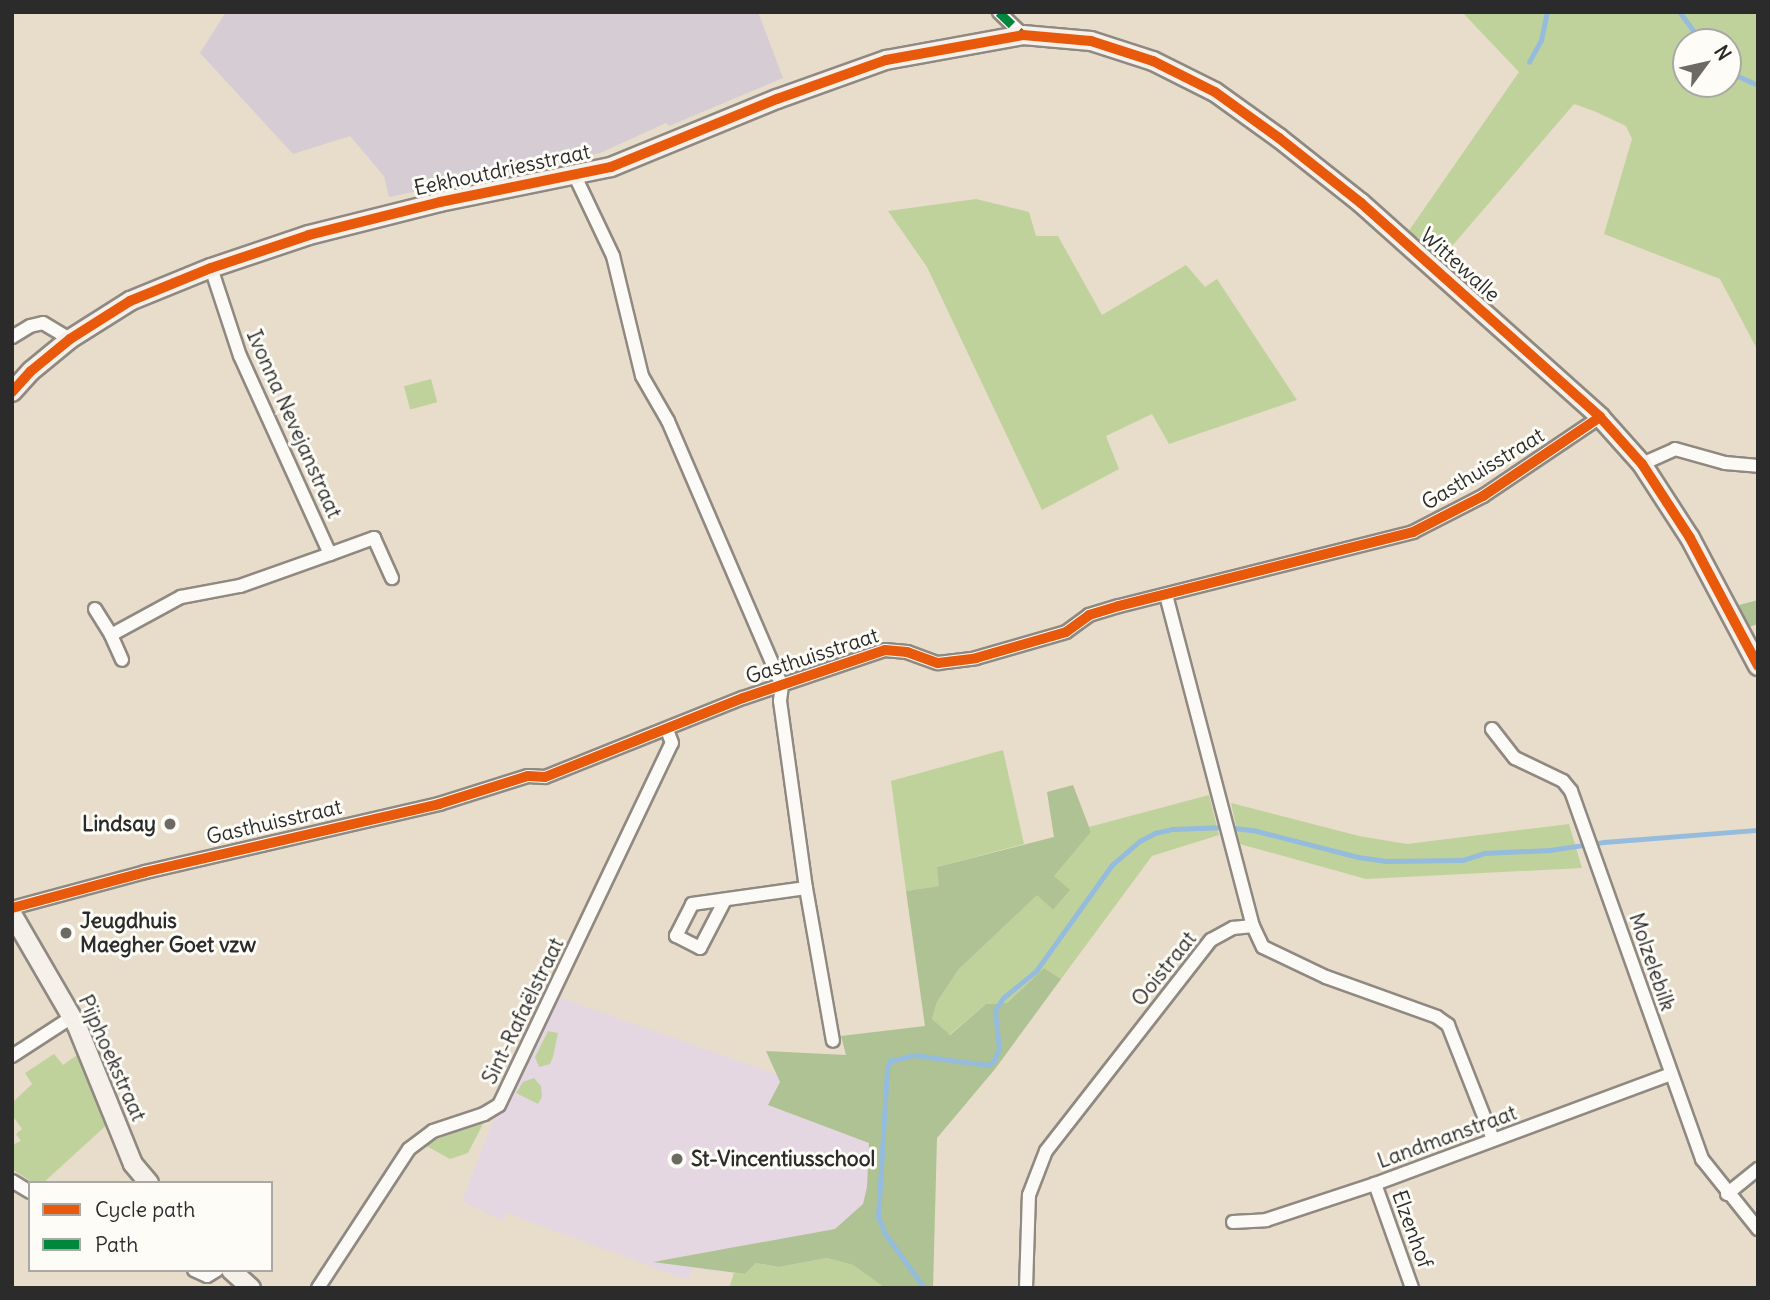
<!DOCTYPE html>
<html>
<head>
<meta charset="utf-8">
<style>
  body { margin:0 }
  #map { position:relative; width:1770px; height:1300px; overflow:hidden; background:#e8dccb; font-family:Delius,sans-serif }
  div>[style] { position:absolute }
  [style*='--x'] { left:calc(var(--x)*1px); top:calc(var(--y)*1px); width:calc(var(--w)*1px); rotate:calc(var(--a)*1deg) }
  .built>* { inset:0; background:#e5d7e1 }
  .industrial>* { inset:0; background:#d5cdd3 }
  .green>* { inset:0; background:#c0d29c; transform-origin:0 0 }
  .forest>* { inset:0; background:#aec293 }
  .stream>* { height:4.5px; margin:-2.25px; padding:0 2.25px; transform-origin:2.25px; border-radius:2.25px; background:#95bcdc }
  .roads { filter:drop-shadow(2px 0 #8f8981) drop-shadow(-2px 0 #8f8981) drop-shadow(0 2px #8f8981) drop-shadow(0 -2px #8f8981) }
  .street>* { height:12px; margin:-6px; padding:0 6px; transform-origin:6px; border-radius:6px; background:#fcfaf7 }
  .secondary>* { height:18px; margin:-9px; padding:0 9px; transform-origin:9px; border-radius:9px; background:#f6f0ea }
  .quiet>* { height:9px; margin-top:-4.5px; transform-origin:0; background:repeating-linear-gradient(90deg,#00873e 0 18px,transparent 0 27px) }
  .cycleway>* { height:10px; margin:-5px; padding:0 5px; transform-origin:5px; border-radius:5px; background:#e8590c }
  .dots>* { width:19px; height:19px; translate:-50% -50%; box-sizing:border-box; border:4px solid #fdfcf7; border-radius:50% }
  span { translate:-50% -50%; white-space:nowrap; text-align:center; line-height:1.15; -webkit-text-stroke:6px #fdfcf7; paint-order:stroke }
  .street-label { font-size:21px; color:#2b2b2b }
  .poi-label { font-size:21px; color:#2b2b2b; font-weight:700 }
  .right { translate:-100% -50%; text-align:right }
  .left { translate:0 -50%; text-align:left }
  .frame { position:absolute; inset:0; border:14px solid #2b2b2b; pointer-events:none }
  .legend { position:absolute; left:28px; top:1181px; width:245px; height:91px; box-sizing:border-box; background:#fdfcf7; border:2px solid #a9a8a5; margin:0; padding:9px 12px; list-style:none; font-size:21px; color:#2b2b2b }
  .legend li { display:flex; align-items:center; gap:14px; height:35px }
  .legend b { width:35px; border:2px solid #a9a8a5 }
  .north { position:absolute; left:1672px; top:28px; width:70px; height:70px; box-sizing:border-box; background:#fdfcf7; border:2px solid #a9a8a5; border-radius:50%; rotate:57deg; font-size:19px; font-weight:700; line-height:28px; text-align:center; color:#2b2b2b }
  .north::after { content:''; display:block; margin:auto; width:24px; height:32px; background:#6d6963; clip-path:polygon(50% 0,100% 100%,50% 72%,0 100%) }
</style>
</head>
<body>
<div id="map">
  <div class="built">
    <i style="clip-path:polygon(559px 997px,879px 1111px,872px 1219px,769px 1258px,713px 1272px,694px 1267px,688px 1280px,506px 1213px,503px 1221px,462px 1201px,493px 1121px)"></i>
  </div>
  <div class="industrial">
    <i style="clip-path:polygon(226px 12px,758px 12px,783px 78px,669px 126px,666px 123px,600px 153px,389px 197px,384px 176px,350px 136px,293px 154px,200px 53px)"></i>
  </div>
  <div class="green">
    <i style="clip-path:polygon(evenodd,1462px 12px,1758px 12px,1758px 351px,1720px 279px,1604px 234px,1632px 139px,1626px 126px,1594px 111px,1574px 104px,1446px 253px,1408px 232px,1519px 72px,1462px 12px,1686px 42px,1728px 42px,1728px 84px,1686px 84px,1686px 42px)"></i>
    <i style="clip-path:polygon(976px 199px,1029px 212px,1036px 236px,1058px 236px,1102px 315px,1186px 265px,1205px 287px,1217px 279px,1297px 400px,1169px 444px,1152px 414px,1106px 436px,1119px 469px,1042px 510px,927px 267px,888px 211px)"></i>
    <i style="left:431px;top:379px;width:24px;height:28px;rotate:75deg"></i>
    <i style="clip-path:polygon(1003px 750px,1024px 844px,937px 867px,940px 886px,906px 891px,891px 781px)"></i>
    <i style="clip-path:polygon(1209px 795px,1219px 835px,1152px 856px,1061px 979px,1044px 968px,1007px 1003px,986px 1004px,949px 1035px,932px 1019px,937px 1002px,959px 969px,1037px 894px,1053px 910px,1069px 890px,1053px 876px,1091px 832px,1089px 827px)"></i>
    <i style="clip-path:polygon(1231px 803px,1359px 836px,1407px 844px,1569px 824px,1582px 868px,1366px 879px,1240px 844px)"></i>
    <i style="clip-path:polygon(548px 1031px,558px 1033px,553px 1057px,550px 1064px,539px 1067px,535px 1057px)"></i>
    <i style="clip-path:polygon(80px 1053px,110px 1122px,43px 1183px,33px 1183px,12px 1169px,12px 1145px,21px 1141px,16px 1134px,22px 1129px,12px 1115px,12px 1103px,32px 1084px,25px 1073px,54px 1054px,63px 1065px)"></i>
    <i style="clip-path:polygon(534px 1078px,541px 1086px,542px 1097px,538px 1104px,516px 1093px,523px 1082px)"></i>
    <i style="clip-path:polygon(484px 1122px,468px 1153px,450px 1159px,423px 1144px)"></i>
    <i style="clip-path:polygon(827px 1258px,853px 1265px,885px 1288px,729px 1288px,734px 1273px,745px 1274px,756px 1263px,779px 1267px)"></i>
  </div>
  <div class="forest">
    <i style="clip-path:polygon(1758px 600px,1758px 624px,1749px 627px,1739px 605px)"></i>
    <i style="clip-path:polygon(1073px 785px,1091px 832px,1054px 876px,1070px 890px,1053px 910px,1037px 895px,959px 969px,937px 1002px,932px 1019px,950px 1035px,986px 1004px,1007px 1003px,1044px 968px,1061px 979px,995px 1069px,937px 1138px,933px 1288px,885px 1288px,853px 1265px,827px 1258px,779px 1267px,756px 1263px,745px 1274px,653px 1262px,835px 1229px,863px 1204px,867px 1187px,869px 1143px,768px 1105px,780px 1082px,766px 1051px,846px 1055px,841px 1036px,925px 1026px,906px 891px,939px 886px,937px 867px,1054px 837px,1047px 792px)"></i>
  </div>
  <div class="stream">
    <i style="--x:1680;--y:12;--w:37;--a:54"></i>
    <i style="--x:1529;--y:62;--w:25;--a:-61"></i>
    <i style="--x:1541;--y:40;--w:29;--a:-78"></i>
    <i style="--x:1728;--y:66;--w:14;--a:45"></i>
    <i style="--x:1738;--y:76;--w:22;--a:24"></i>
    <i style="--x:924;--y:1288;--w:67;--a:-125.8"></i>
    <i style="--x:885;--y:1234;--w:18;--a:-112"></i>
    <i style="--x:878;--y:1217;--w:148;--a:-86.5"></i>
    <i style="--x:887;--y:1069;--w:9;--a:-69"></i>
    <i style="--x:890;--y:1061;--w:25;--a:-14"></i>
    <i style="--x:914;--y:1055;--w:75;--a:7.7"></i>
    <i style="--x:988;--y:1065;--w:6;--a:-31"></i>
    <i style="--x:993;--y:1062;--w:14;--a:-65"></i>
    <i style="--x:999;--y:1049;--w:39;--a:-96"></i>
    <i style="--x:995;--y:1010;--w:14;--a:-56"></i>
    <i style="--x:1003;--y:998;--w:43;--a:-39.3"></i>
    <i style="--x:1036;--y:971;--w:130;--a:-54.4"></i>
    <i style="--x:1112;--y:865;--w:37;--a:-41"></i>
    <i style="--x:1140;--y:841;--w:17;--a:-28"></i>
    <i style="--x:1155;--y:833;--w:18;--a:-13"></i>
    <i style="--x:1173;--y:829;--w:53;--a:-2.2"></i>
    <i style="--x:1226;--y:827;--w:31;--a:7"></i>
    <i style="--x:1257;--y:831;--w:104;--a:14.4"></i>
    <i style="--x:1358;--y:857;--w:28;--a:8"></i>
    <i style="--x:1386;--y:861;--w:77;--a:-0.7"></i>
    <i style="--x:1463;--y:860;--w:22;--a:-18"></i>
    <i style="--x:1484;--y:853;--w:66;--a:-2.6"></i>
    <i style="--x:1550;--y:850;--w:55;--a:-8.4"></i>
    <i style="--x:1604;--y:842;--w:154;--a:-4.5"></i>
  </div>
  <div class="roads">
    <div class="street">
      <i style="--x:999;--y:12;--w:33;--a:44"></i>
      <i style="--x:575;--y:176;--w:89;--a:64.6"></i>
      <i style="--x:613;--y:256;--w:123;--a:76.4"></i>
      <i style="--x:642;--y:376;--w:52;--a:60"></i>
      <i style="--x:668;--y:421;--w:288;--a:66.7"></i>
      <i style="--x:782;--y:686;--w:15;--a:98"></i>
      <i style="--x:780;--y:701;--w:189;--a:82.1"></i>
      <i style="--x:806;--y:888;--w:155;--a:80"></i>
      <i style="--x:12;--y:337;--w:21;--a:-31"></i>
      <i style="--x:30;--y:326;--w:13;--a:-13"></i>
      <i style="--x:43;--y:323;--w:31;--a:31"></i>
      <i style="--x:1642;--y:464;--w:36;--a:-24"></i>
      <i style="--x:1675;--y:449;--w:52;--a:15.6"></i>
      <i style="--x:1725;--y:463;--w:33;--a:5"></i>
      <i style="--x:330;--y:554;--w:47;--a:-20"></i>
      <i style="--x:374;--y:538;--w:44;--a:65.8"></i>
      <i style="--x:1166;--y:595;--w:342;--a:75.3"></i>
      <i style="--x:1253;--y:926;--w:23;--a:65"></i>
      <i style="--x:1263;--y:947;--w:70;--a:25.5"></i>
      <i style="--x:1326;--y:977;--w:118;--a:19.8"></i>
      <i style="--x:1437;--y:1017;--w:14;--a:36"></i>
      <i style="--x:1448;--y:1025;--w:123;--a:68.5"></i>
      <i style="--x:95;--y:609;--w:31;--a:58"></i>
      <i style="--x:111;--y:635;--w:80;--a:-28.5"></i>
      <i style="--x:181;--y:597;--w:60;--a:-10.6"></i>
      <i style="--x:240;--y:586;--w:96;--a:-19.6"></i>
      <i style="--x:330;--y:554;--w:217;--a:-114.4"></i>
      <i style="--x:240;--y:356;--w:93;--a:-108.2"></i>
      <i style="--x:111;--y:635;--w:27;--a:66"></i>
      <i style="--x:1492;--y:729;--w:37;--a:52"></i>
      <i style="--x:1515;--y:758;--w:53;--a:25.6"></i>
      <i style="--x:1563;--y:781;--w:13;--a:51"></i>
      <i style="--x:1571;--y:791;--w:391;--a:70.4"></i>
      <i style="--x:1702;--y:1159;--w:90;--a:51.3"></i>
      <i style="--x:725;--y:900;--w:54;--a:117.5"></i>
      <i style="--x:700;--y:948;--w:27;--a:-153"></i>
      <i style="--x:676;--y:936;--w:36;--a:-63"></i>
      <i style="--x:692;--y:904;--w:115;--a:-8"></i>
      <i style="--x:12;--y:908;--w:138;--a:-15.1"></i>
      <i style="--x:145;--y:872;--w:302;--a:-13"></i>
      <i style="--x:439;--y:804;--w:93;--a:-17.5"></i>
      <i style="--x:528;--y:776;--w:17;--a:3"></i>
      <i style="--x:545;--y:777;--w:213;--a:-21.8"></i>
      <i style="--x:743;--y:698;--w:150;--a:-18.7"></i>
      <i style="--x:885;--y:650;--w:22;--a:5"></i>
      <i style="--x:907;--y:652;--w:33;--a:20"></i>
      <i style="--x:938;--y:663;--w:38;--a:-7"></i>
      <i style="--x:976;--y:658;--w:94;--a:-16.1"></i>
      <i style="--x:1066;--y:632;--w:29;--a:-36"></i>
      <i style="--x:1089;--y:615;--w:31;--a:-17"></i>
      <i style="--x:1119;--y:606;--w:303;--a:-14.1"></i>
      <i style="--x:1413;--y:532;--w:79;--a:-27.2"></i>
      <i style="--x:1483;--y:496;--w:141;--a:-34"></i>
      <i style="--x:12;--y:1056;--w:72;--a:-33"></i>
      <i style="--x:12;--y:1181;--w:21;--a:31"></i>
      <i style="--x:1375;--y:1184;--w:110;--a:70.4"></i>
      <i style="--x:1727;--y:1194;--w:40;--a:-39"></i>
      <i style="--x:1233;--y:1222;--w:33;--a:-3"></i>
      <i style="--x:1266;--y:1220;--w:115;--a:-18.3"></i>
      <i style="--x:1375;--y:1184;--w:316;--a:-20.4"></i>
      <i style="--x:194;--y:1270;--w:14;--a:25"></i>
      <i style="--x:207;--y:1276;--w:12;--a:-31"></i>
      <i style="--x:318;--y:1288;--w:166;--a:-56.8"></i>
      <i style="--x:409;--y:1149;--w:30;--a:-37"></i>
      <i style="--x:433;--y:1131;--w:54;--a:-18.4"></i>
      <i style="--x:484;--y:1114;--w:17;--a:-31"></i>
      <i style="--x:499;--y:1105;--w:401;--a:-64.5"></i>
      <i style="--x:672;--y:743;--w:14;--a:-111"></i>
      <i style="--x:1026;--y:1288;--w:93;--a:-88.2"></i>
      <i style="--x:1029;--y:1195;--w:47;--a:-68.9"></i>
      <i style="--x:1046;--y:1151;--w:268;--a:-52"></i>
      <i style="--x:1211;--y:940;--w:25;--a:-29"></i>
      <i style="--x:1233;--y:928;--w:20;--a:-6"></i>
    </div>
    <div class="secondary">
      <i style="--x:12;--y:392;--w:28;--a:-48"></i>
      <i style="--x:31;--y:371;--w:50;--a:-39.4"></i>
      <i style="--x:70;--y:339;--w:71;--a:-32.3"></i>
      <i style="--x:130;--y:301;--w:87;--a:-22.2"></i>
      <i style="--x:211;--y:268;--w:103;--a:-18.6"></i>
      <i style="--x:309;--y:235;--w:135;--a:-14.1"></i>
      <i style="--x:440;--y:202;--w:175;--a:-11.6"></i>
      <i style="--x:611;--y:167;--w:179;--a:-22.3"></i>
      <i style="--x:777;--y:99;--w:116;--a:-19.7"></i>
      <i style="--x:886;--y:60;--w:139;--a:-10.3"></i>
      <i style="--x:1023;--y:35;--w:68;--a:5"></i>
      <i style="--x:1091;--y:41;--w:65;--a:17.9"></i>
      <i style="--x:1153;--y:61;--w:69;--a:26.6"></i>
      <i style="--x:1215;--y:92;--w:79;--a:35.7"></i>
      <i style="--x:1279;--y:138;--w:105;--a:38.4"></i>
      <i style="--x:1361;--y:203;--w:321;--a:41.8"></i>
      <i style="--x:1600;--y:417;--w:63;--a:48.2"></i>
      <i style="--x:1642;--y:464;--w:88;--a:57"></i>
      <i style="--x:1690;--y:538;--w:145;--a:62"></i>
      <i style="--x:12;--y:914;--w:129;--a:59.9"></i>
      <i style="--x:77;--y:1026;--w:149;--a:67.9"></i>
      <i style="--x:133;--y:1164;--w:25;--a:50"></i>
      <i style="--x:231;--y:1270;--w:27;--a:42"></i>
    </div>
  </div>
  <div class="quiet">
    <i style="--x:999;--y:12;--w:33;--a:44"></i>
  </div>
  <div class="cycleway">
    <i style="--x:12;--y:392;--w:28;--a:-48"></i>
    <i style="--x:31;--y:371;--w:50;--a:-39.4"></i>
    <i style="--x:70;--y:339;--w:71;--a:-32.3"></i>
    <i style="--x:130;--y:301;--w:87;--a:-22.2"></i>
    <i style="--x:211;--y:268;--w:103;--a:-18.6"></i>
    <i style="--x:309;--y:235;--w:135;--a:-14.1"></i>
    <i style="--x:440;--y:202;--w:175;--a:-11.6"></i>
    <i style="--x:611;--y:167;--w:179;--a:-22.3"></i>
    <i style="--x:777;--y:99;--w:116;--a:-19.7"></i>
    <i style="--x:886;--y:60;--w:139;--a:-10.3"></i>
    <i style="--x:1023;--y:35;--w:68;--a:5"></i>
    <i style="--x:1091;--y:41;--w:65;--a:17.9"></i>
    <i style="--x:1153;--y:61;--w:69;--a:26.6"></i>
    <i style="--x:1215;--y:92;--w:79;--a:35.7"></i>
    <i style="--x:1279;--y:138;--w:105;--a:38.4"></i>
    <i style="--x:1361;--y:203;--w:321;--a:41.8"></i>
    <i style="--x:1600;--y:417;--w:63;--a:48.2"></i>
    <i style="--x:1642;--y:464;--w:88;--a:57"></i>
    <i style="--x:1690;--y:538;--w:145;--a:62"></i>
    <i style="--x:12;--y:908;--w:138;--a:-15.1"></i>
    <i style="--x:145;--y:872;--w:302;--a:-13"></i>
    <i style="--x:439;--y:804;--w:93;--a:-17.5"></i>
    <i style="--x:528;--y:776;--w:17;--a:3"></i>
    <i style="--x:545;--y:777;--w:213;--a:-21.8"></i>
    <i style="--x:743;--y:698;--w:150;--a:-18.7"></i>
    <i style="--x:885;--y:650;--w:22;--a:5"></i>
    <i style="--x:907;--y:652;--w:33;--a:20"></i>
    <i style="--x:938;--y:663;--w:38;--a:-7"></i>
    <i style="--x:976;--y:658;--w:94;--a:-16.1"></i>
    <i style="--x:1066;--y:632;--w:29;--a:-36"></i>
    <i style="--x:1089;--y:615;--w:31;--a:-17"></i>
    <i style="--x:1119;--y:606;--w:303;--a:-14.1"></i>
    <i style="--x:1413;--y:532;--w:79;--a:-27.2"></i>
    <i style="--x:1483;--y:496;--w:141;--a:-34"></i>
  </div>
  <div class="dots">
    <i style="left:170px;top:824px;background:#6d6963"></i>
    <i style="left:66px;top:933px;background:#6d6963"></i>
    <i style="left:677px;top:1159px;background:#6d6963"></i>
  </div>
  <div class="street-label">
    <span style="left:502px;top:170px;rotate:-12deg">Eekhoutdriesstraat</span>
    <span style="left:1460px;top:265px;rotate:42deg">Wittewalle</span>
    <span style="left:294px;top:424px;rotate:66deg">Ivonna Nevejanstraat</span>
    <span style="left:1483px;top:469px;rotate:-31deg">Gasthuisstraat</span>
    <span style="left:812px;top:656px;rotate:-18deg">Gasthuisstraat</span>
    <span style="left:274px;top:822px;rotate:-13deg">Gasthuisstraat</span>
    <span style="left:1652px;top:962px;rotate:71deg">Molzelebilk</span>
    <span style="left:1164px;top:969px;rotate:-51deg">Ooistraat</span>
    <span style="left:523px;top:1011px;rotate:-64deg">Sint-Rafaëlstraat</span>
    <span style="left:112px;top:1058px;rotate:66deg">Pijphoekstraat</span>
    <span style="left:1447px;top:1137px;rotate:-20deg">Landmanstraat</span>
    <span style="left:1412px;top:1229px;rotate:70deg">Elzenhof</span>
  </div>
  <div class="poi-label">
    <span class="right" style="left:156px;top:824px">Lindsay</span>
    <span class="left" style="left:80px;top:933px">Jeugdhuis<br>Maegher Goet vzw</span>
    <span class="left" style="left:691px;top:1159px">St-Vincentiusschool</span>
  </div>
  <div class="frame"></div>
  <ul class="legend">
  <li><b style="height:9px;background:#e8590c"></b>Cycle path</li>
  <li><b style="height:9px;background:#00873e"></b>Path</li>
  </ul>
  <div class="north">N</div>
</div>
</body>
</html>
